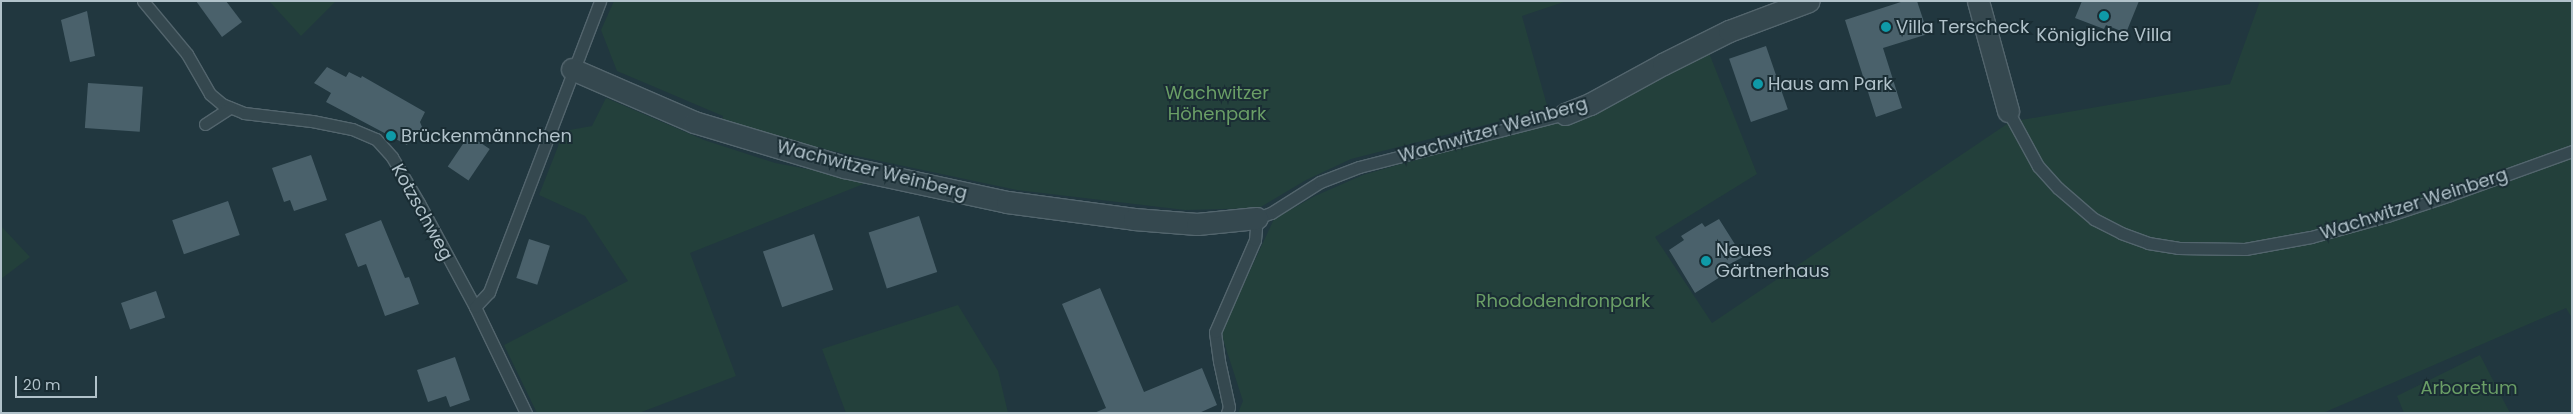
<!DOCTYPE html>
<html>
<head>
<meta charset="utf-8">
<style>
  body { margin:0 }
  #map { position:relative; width:2573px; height:414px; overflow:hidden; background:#21373f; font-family:Poppins,sans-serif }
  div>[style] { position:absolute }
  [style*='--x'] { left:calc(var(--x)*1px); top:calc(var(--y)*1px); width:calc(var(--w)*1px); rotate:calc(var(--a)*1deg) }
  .green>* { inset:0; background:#23403b }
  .building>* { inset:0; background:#4a616b; transform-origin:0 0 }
  .roads { filter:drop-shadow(1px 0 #53656d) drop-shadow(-1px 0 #53656d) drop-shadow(0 1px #53656d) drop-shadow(0 -1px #53656d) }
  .service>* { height:11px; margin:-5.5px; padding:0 5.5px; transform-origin:5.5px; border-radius:5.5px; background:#35484f }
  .minor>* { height:21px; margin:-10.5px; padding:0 10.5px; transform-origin:10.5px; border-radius:10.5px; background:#35484f }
  .dots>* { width:14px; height:14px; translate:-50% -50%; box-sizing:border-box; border:2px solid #1a2d34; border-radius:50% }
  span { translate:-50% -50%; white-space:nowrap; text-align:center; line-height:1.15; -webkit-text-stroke:4px #1a2d34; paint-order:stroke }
  .poi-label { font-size:18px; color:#b1c2ca }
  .left { translate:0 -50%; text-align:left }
  .park-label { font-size:18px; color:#6a9e66 }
  .street-label { font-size:18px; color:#b1c2ca }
  .frame { position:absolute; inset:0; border:2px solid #b1c2ca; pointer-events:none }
  .scale { position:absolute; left:15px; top:376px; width:82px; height:22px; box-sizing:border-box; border:2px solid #b1c2ca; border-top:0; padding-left:6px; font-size:15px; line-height:18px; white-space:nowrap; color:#b1c2ca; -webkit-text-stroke:4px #1a2d34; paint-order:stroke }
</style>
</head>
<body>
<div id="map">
  <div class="green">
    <i style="clip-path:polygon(269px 1px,336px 1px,301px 36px)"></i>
    <i style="clip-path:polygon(614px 1px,1567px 1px,1522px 16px,1548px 109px,1351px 159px,1306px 180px,1259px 208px,1185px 210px,1017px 190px,781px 140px,722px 121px,723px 116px,617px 71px,601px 30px)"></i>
    <i style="clip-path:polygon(2260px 1px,2572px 1px,2572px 318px,2566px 308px,2323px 413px,1238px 413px,1243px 401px,1221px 333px,1274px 219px,1315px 196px,1363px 175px,1487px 139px,1567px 121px,1709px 53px,1757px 174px,1655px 237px,1712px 323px,2010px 122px,2230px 84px)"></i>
    <i style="clip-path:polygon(606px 98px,704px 140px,775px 163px,871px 181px,690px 253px,736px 376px,639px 413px,537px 413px,504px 345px,628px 281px,585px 216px,539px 195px,564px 131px,592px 126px)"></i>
    <i style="clip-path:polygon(1px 226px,30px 257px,1px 279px)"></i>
    <i style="clip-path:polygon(958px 305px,998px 371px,1008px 413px,846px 413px,822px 349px)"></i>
    <i style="clip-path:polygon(2480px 355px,2510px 413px,2404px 413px,2397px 396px)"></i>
  </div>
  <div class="building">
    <i style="clip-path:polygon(196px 1px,226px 1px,242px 22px,222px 37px)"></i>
    <i style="clip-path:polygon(1904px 1px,1917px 1px,1928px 34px,1883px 48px,1902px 108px,1876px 117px,1845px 20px)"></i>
    <i style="clip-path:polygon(2082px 1px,2139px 1px,2126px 33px,2106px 25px,2104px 29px,2075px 18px)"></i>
    <i style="clip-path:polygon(87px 11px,95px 56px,70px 62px,61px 20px)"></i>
    <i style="left:1766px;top:46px;width:67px;height:39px;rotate:71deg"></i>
    <i style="clip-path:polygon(327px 67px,346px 77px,349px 72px,361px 78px,362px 76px,425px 112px,420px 122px,422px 127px,417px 135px,412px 136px,407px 145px,326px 102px,331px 93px,314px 83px)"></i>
    <i style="left:88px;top:83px;width:55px;height:45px;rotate:4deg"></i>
    <i style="left:469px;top:135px;width:25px;height:38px;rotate:34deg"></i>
    <i style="clip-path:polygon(311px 155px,327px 200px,294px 211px,290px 200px,284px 202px,272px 168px)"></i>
    <i style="left:228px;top:201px;width:36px;height:59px;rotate:71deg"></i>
    <i style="left:919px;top:216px;width:59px;height:53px;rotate:72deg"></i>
    <i style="clip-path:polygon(1719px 219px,1743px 257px,1728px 265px,1731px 270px,1695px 293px,1669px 250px,1684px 240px,1681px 236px,1702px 223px,1705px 227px)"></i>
    <i style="clip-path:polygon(381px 220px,405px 278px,409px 277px,419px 304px,385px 316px,366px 264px,358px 267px,345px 234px)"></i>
    <i style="left:814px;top:234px;width:59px;height:54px;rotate:71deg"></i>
    <i style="left:529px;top:239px;width:22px;height:41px;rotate:18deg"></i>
    <i style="clip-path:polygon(1100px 288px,1144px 392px,1202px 368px,1217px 405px,1199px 413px,1094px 413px,1106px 408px,1062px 304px)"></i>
    <i style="left:156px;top:291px;width:28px;height:37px;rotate:71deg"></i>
    <i style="clip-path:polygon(455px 357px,470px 400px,450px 407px,446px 396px,428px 402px,417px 370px)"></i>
  </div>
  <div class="roads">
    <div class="service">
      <i style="--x:143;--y:1;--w:69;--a:50.3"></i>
      <i style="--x:187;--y:54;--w:46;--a:60.1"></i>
      <i style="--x:210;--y:94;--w:16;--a:40"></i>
      <i style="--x:222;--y:104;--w:24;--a:22"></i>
      <i style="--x:244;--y:113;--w:68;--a:6.7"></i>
      <i style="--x:312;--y:121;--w:41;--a:11.3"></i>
      <i style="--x:352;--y:129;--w:26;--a:23"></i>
      <i style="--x:376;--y:139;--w:24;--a:48"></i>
      <i style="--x:392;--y:157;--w:53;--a:59.6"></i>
      <i style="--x:419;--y:203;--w:118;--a:61.7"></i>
      <i style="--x:475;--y:307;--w:118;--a:64.3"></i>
      <i style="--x:2008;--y:111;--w:63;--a:61.4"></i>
      <i style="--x:2038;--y:166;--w:30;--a:48"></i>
      <i style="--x:2058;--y:188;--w:48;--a:40.7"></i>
      <i style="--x:2094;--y:219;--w:30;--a:27"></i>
      <i style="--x:2121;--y:233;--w:29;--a:20"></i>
      <i style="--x:2148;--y:243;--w:30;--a:9"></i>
      <i style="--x:2178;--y:248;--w:67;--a:0.9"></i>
      <i style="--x:2245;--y:249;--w:67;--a:-10.3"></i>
      <i style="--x:2311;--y:237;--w:79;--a:-15.4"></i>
      <i style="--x:2387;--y:216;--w:66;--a:-18.4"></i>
      <i style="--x:2450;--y:195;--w:130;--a:-19.8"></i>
      <i style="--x:205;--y:124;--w:30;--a:-33"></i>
      <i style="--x:475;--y:307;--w:21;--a:-47"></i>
      <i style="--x:489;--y:292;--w:311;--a:-69.1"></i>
      <i style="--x:1227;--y:413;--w:6;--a:-72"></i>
      <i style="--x:1229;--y:407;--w:47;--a:-102.3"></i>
      <i style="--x:1219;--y:361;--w:29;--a:-98"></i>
      <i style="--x:1215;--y:332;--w:100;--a:-66.5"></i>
      <i style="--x:1255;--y:240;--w:22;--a:-85"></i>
      <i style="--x:1257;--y:218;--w:15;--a:-20"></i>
      <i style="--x:1271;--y:213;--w:58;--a:-32.3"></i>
      <i style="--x:1320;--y:182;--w:42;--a:-21"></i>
      <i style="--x:1359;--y:167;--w:213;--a:-14.4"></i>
    </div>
    <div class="minor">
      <i style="--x:1978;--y:1;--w:114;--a:74.7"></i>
      <i style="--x:572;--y:69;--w:133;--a:23.5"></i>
      <i style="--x:694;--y:122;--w:157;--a:16.7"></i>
      <i style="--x:844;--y:167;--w:167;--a:12.1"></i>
      <i style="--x:1007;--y:202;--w:128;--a:7.6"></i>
      <i style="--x:1134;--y:219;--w:63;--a:4.5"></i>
      <i style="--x:1197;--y:224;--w:60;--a:-5.7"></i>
      <i style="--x:1565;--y:114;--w:27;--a:-22"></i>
      <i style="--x:1590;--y:104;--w:83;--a:-28.7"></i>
      <i style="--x:1663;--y:64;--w:74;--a:-26.6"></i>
      <i style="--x:1729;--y:31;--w:85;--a:-20.6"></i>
    </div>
  </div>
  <div class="dots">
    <i style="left:2104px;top:16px;background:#0f9aa8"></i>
    <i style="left:1886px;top:27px;background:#0f9aa8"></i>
    <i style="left:1758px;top:84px;background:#0f9aa8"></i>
    <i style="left:391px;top:136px;background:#0f9aa8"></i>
    <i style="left:1706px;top:261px;background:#0f9aa8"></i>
  </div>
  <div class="poi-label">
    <span class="left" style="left:1896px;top:27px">Villa Terscheck</span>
    <span style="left:2104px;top:35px">Königliche Villa</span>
    <span class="left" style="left:1768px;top:84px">Haus am Park</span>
    <span class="left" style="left:401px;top:136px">Brückenmännchen</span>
    <span class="left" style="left:1716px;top:261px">Neues<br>Gärtnerhaus</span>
  </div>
  <div class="park-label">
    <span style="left:1217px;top:104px">Wachwitzer<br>Höhenpark</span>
    <span style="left:1563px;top:301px">Rhododendronpark</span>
    <span style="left:2469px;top:388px">Arboretum</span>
  </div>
  <div class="street-label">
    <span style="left:1493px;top:130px;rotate:-16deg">Wachwitzer Weinberg</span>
    <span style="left:872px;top:170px;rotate:14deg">Wachwitzer Weinberg</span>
    <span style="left:2414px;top:204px;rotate:-18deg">Wachwitzer Weinberg</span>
    <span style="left:422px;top:212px;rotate:61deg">Kotzschweg</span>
  </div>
  <div class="frame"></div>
  <div class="scale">20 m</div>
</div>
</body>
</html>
